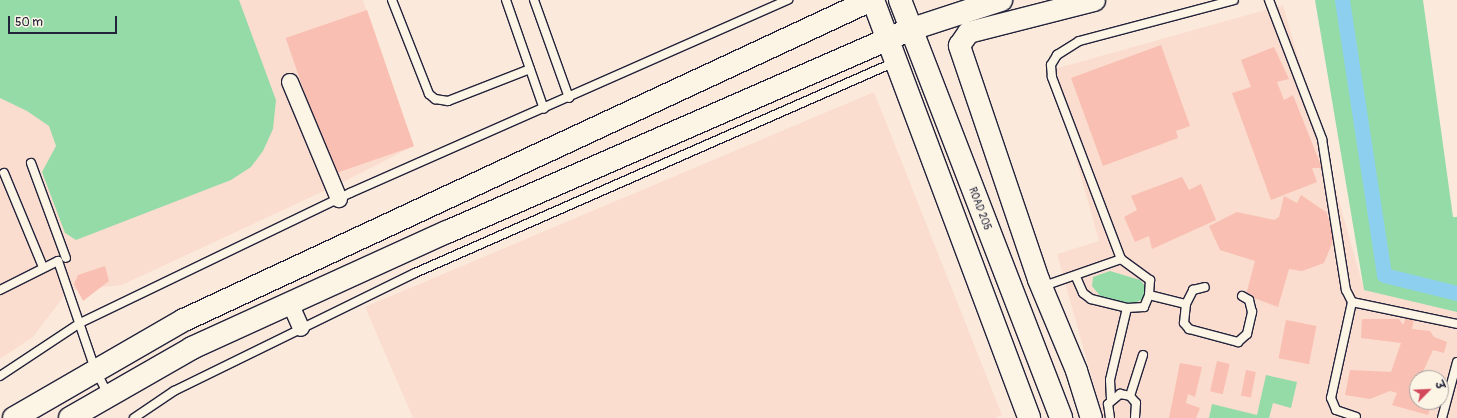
<!DOCTYPE html>
<html>
<head>
<meta charset="utf-8">
<style>
  body { margin:0 }
  #map { position:relative; width:1457px; height:418px; overflow:hidden; background:#fbeadb; font-family:Pangolin,"Playpen Sans Deva",sans-serif }
  div>[style] { position:absolute }
  [style*='--x'] { left:calc(var(--x)*1px); top:calc(var(--y)*1px); width:calc(var(--w)*1px); rotate:calc(var(--a)*1deg) }
  .built>* { inset:0; background:#faddcf }
  .green>* { inset:0; background:#95dba8 }
  .canal>* { height:15px; margin:-7.5px; padding:0 7.5px; transform-origin:7.5px; border-radius:7.5px; background:#8dcfee }
  .building>* { inset:0; background:#f9bfb2; transform-origin:0 0 }
  .roads { filter:drop-shadow(1px 0 #22223b) drop-shadow(-1px 0 #22223b) drop-shadow(0 1px #22223b) drop-shadow(0 -1px #22223b) }
  .service>* { height:8px; margin:-4px; padding:0 4px; transform-origin:4px; border-radius:4px; background:#fcf5e5 }
  .minor>* { height:16px; margin:-8px; padding:0 8px; transform-origin:8px; border-radius:8px; background:#fcf5e5 }
  .tertiary>* { height:21px; margin:-10.5px; padding:0 10.5px; transform-origin:10.5px; border-radius:10.5px; background:#fcf5e5 }
  .secondary>* { height:22px; margin:-11px; padding:0 11px; transform-origin:11px; border-radius:11px; background:#fcf5e5 }
  span { translate:-50% -50%; white-space:nowrap; text-align:center; line-height:1.15; -webkit-text-stroke:3px #fcf5e5; paint-order:stroke }
  .street-label { font-size:10px; color:#22223b }
  .north { position:absolute; left:1409px; top:370px; width:40px; height:40px; box-sizing:border-box; background:#fcf5e5; border:1px solid #a5a1a1; border-radius:50%; rotate:66deg; font-size:11px; font-weight:700; line-height:16px; text-align:center; color:#22223b }
  .north::after { content:''; display:block; margin:auto; width:14px; height:18px; background:#d1495b; clip-path:polygon(50% 0,100% 100%,50% 72%,0 100%) }
  .scale { position:absolute; left:8px; top:16px; width:109px; height:18px; box-sizing:border-box; border:2px solid #22223b; border-top:0; padding-left:5px; font-size:12px; line-height:14px; white-space:nowrap; color:#22223b; -webkit-text-stroke:3px #fcf5e5; paint-order:stroke }
</style>
</head>
<body>
<div id="map">
  <div class="built">
    <i style="clip-path:polygon(0 0,363px 0,414px 146px,339px 184px,122px 285px,68px 291px,33px 337px,0 359px)"></i>
    <i style="clip-path:polygon(evenodd,1283px 5px,1364px 289px,1457px 312px,1457px 418px,1103px 418px,1057px 254px,1099px 241px,1051px 70px,1283px 5px,1417px 378px,1441px 378px,1441px 402px,1417px 402px,1417px 378px)"></i>
    <i style="clip-path:polygon(874px 92px,1002px 415px,995px 418px,413px 418px,365px 307px)"></i>
  </div>
  <div class="green">
    <i style="clip-path:polygon(0 0,239px 0,276px 100px,273px 129px,263px 151px,251px 167px,231px 180px,76px 240px,65px 233px,42px 172px,56px 146px,49px 126px,27px 111px,0 98px)"></i>
    <i style="clip-path:polygon(1315px 0,1423px 0,1453px 217px,1457px 217px,1457px 312px,1364px 290px)"></i>
    <i style="clip-path:polygon(1110px 271px,1140px 280px,1147px 288px,1145px 298px,1133px 304px,1101px 297px,1092px 286px,1093px 277px)"></i>
    <i style="clip-path:polygon(1266px 375px,1297px 382px,1291px 408px,1273px 403px,1269px 418px,1209px 418px,1212px 404px,1257px 415px)"></i>
  </div>
  <div class="canal">
    <i style="--x:1342;--y:0;--w:278;--a:81.3"></i>
    <i style="--x:1384;--y:275;--w:75;--a:13.9"></i>
  </div>
  <div class="building">
    <i style="left:367px;top:10px;width:144px;height:86px;rotate:71deg"></i>
    <i style="clip-path:polygon(1161px 45px,1190px 126px,1176px 131px,1178px 138px,1103px 166px,1071px 78px)"></i>
    <i style="clip-path:polygon(1274px 47px,1289px 79px,1277px 82px,1284px 100px,1293px 95px,1322px 168px,1312px 168px,1317px 182px,1271px 200px,1232px 93px,1251px 87px,1241px 60px)"></i>
    <i style="clip-path:polygon(1182px 177px,1189px 190px,1201px 184px,1216px 220px,1152px 249px,1149px 236px,1135px 242px,1124px 217px,1137px 210px,1131px 196px)"></i>
    <i style="clip-path:polygon(1301px 195px,1326px 212px,1335px 236px,1324px 263px,1302px 271px,1289px 269px,1278px 307px,1246px 295px,1255px 261px,1220px 250px,1209px 226px,1237px 212px,1274px 220px,1279px 217px,1284px 196px,1297px 203px)"></i>
    <i style="clip-path:polygon(105px 266px,109px 281px,83px 301px,74px 284px,78px 275px)"></i>
    <i style="clip-path:polygon(1406px 318px,1414px 319px,1412px 329px,1430px 331px,1434px 337px,1447px 342px,1444px 353px,1433px 350px,1420px 378px,1417px 378px,1417px 402px,1432px 402px,1428px 415px,1392px 405px,1397px 393px,1390px 391px,1370px 399px,1345px 395px,1350px 370px,1391px 372px,1401px 343px,1361px 338px,1362px 319px,1399px 319px,1403px 325px)"></i>
    <i style="left:1286px;top:320px;width:31px;height:39px;rotate:11deg"></i>
    <i style="left:1217px;top:361px;width:13px;height:31px;rotate:13deg"></i>
    <i style="clip-path:polygon(1180px 363px,1202px 367px,1195px 397px,1188px 394px,1186px 403px,1200px 408px,1196px 418px,1169px 418px)"></i>
    <i style="left:1246px;top:370px;width:10px;height:26px;rotate:11deg"></i>
  </div>
  <div class="roads">
    <div class="service">
      <i style="--x:392;--y:0;--w:101;--a:68.5"></i>
      <i style="--x:429;--y:94;--w:8;--a:40"></i>
      <i style="--x:435;--y:99;--w:13;--a:9"></i>
      <i style="--x:448;--y:101;--w:88;--a:-21.3"></i>
      <i style="--x:506;--y:0;--w:115;--a:70.8"></i>
      <i style="--x:534;--y:0;--w:104;--a:70.3"></i>
      <i style="--x:1269;--y:0;--w:149;--a:69.1"></i>
      <i style="--x:1322;--y:139;--w:153;--a:81"></i>
      <i style="--x:1346;--y:290;--w:13;--a:63"></i>
      <i style="--x:1352;--y:302;--w:107;--a:11.8"></i>
      <i style="--x:31;--y:163;--w:101;--a:69.8"></i>
      <i style="--x:4;--y:173;--w:102;--a:67.5"></i>
      <i style="--x:1121;--y:259;--w:36;--a:36"></i>
      <i style="--x:1150;--y:280;--w:15;--a:94"></i>
      <i style="--x:1076;--y:277;--w:17;--a:66"></i>
      <i style="--x:1083;--y:293;--w:10;--a:37"></i>
      <i style="--x:1091;--y:299;--w:37;--a:14"></i>
      <i style="--x:1127;--y:308;--w:74;--a:103.3"></i>
      <i style="--x:1110;--y:380;--w:19;--a:87"></i>
      <i style="--x:1041;--y:287;--w:85;--a:-19.3"></i>
      <i style="--x:1121;--y:259;--w:195;--a:-110.8"></i>
      <i style="--x:1052;--y:77;--w:12;--a:-95"></i>
      <i style="--x:1051;--y:65;--w:12;--a:-59"></i>
      <i style="--x:1057;--y:55;--w:26;--a:-32"></i>
      <i style="--x:1079;--y:41;--w:160;--a:-14.8"></i>
      <i style="--x:0;--y:290;--w:65;--a:-26.6"></i>
      <i style="--x:58;--y:261;--w:114;--a:71.1"></i>
      <i style="--x:95;--y:369;--w:28;--a:63"></i>
      <i style="--x:1352;--y:302;--w:98;--a:102.3"></i>
      <i style="--x:1331;--y:398;--w:13;--a:67"></i>
      <i style="--x:1336;--y:410;--w:21;--a:19"></i>
      <i style="--x:1186;--y:304;--w:16;--a:-63"></i>
      <i style="--x:1193;--y:290;--w:12;--a:-14"></i>
      <i style="--x:1127;--y:308;--w:17;--a:-3"></i>
      <i style="--x:1144;--y:307;--w:13;--a:-67"></i>
      <i style="--x:1149;--y:295;--w:38;--a:14"></i>
      <i style="--x:1186;--y:304;--w:19;--a:96"></i>
      <i style="--x:1184;--y:323;--w:8;--a:50"></i>
      <i style="--x:1189;--y:329;--w:51;--a:14.9"></i>
      <i style="--x:1238;--y:342;--w:12;--a:-42"></i>
      <i style="--x:1247;--y:334;--w:23;--a:-77"></i>
      <i style="--x:1252;--y:312;--w:12;--a:-104"></i>
      <i style="--x:1249;--y:300;--w:8;--a:-150"></i>
      <i style="--x:0;--y:376;--w:96;--a:-33.5"></i>
      <i style="--x:80;--y:323;--w:300;--a:-25.7"></i>
      <i style="--x:350;--y:193;--w:479;--a:-23.8"></i>
      <i style="--x:1130;--y:396;--w:43;--a:-72.4"></i>
      <i style="--x:134;--y:418;--w:48;--a:-34"></i>
      <i style="--x:174;--y:391;--w:268;--a:-26.1"></i>
      <i style="--x:415;--y:273;--w:524;--a:-23.73"></i>
      <i style="--x:1110;--y:418;--w:14;--a:-98"></i>
      <i style="--x:1108;--y:404;--w:16;--a:-40"></i>
      <i style="--x:1120;--y:394;--w:10;--a:11"></i>
      <i style="--x:1130;--y:396;--w:9;--a:49"></i>
      <i style="--x:1136;--y:403;--w:15;--a:94"></i>
      <i style="--x:1442;--y:418;--w:58;--a:-75"></i>
    </div>
    <div class="minor">
      <i style="--x:290;--y:82;--w:127;--a:67.3"></i>
      <i style="--x:290;--y:303;--w:27;--a:66"></i>
    </div>
    <div class="tertiary">
      <i style="--x:1091;--y:418;--w:50;--a:-107.4"></i>
      <i style="--x:1076;--y:370;--w:99;--a:-112.7"></i>
      <i style="--x:1038;--y:279;--w:247;--a:-108.7"></i>
      <i style="--x:959;--y:45;--w:16;--a:-55"></i>
      <i style="--x:968;--y:32;--w:130;--a:-14.3"></i>
    </div>
    <div class="secondary">
      <i style="--x:873;--y:0;--w:446;--a:69.5"></i>
      <i style="--x:900;--y:0;--w:448;--a:68.9"></i>
      <i style="--x:14;--y:418;--w:196;--a:-30"></i>
      <i style="--x:184;--y:320;--w:758;--a:-24.98"></i>
      <i style="--x:70;--y:418;--w:141;--a:-29.8"></i>
      <i style="--x:192;--y:348;--w:280;--a:-24.5"></i>
      <i style="--x:447;--y:232;--w:504;--a:-23.62"></i>
      <i style="--x:909;--y:30;--w:97;--a:-18.1"></i>
    </div>
  </div>
  <div class="street-label">
    <span style="left:979px;top:209px;rotate:69deg">ROAD 205</span>
  </div>
  <div class="north">उ</div>
  <div class="scale">50 m</div>
</div>
</body>
</html>
